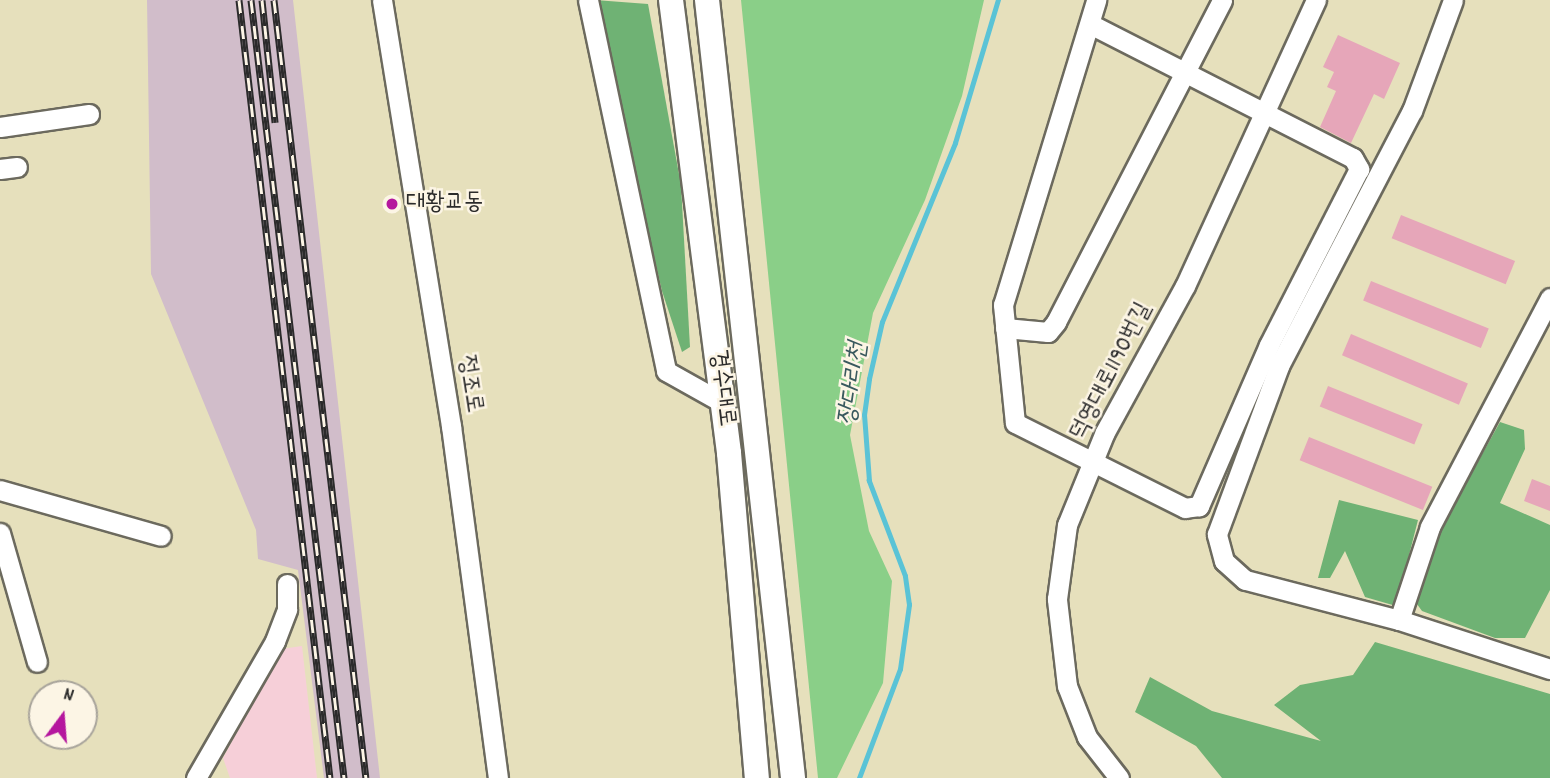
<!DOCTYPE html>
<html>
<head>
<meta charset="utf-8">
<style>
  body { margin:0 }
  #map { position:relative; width:1550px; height:778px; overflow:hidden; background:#e6e0bc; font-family:Dekko,"Poor Story",sans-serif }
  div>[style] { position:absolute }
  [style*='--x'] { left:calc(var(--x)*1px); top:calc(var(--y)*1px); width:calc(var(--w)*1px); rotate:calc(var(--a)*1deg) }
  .built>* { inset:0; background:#f6cfd8 }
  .industrial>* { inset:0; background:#d1bdca }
  .green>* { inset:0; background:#8acf88 }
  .forest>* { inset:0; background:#6fb274 }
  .stream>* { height:4.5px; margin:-2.25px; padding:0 2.25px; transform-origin:2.25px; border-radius:2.25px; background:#5ac3d6 }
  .building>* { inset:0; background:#e6a6b9; transform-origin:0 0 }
  .roads { filter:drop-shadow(2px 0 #6c6a5e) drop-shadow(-2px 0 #6c6a5e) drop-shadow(0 2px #6c6a5e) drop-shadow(0 -2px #6c6a5e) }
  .minor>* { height:19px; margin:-9.5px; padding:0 9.5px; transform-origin:9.5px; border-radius:9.5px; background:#fff }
  .major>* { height:24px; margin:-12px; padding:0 12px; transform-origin:12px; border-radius:12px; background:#fff }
  .rail>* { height:7px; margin-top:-3.5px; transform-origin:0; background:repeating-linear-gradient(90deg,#fcf5e5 0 13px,#2b2b2b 0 26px); box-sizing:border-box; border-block:2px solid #2b2b2b }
  .dots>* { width:19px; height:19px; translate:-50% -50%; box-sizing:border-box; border:4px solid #fcf5e5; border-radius:50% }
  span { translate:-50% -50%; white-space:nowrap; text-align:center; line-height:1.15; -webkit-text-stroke:5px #fcf5e5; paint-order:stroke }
  .poi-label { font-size:24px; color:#2b2b2b }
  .left { translate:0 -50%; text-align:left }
  .street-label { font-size:24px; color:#2b2b2b }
  .water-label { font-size:26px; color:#39595e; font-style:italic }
  .north { position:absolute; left:28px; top:680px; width:70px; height:70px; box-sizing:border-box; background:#fcf5e5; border:2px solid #a8a49b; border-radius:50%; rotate:16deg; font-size:19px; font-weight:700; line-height:28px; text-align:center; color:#2b2b2b }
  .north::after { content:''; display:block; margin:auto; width:24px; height:32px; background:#b5179e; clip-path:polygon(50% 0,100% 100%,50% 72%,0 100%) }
</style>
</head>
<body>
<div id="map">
  <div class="built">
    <i style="clip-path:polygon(302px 646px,317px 778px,230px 778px,223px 758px,281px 649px)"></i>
  </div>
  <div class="industrial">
    <i style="clip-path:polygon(147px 0,293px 0,380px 778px,324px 778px,298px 570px,258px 559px,256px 530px,151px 274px)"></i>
  </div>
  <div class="green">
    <i style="clip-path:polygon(741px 0,984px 0,962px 96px,925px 200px,873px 313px,850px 435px,869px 531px,892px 581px,883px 683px,837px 778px,818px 778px)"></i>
  </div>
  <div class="forest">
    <i style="clip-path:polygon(595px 0,648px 4px,681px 185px,690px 347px,682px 352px,662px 291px)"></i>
    <i style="clip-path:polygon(1500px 422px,1524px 430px,1525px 449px,1500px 503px,1550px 525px,1550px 590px,1525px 638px,1495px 638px,1422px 611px,1414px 600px,1440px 530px)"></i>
    <i style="clip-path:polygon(1339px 500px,1418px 520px,1396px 606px,1365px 597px,1345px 551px,1330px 578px,1318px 578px)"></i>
    <i style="clip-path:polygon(1375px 642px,1550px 694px,1550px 778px,1222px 778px,1196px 746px,1135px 712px,1150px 677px,1212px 711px,1321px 741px,1274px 705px,1300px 685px,1353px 675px)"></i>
  </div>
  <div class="stream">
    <i style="--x:859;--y:778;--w:116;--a:-69.4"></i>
    <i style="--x:900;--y:669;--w:65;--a:-82"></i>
    <i style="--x:909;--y:605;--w:29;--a:-98"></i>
    <i style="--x:905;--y:576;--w:102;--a:-110.8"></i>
    <i style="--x:869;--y:481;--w:66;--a:-94.3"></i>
    <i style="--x:864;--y:415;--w:36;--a:-82"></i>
    <i style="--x:869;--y:379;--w:58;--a:-77.2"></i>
    <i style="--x:882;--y:322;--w:193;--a:-67.8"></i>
    <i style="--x:955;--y:143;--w:149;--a:-73.3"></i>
  </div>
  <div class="building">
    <i style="clip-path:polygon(1338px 35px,1400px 63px,1384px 99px,1374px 94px,1351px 143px,1320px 127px,1336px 91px,1327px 87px,1334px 72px,1323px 67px)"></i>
    <i style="left:1401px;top:215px;width:123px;height:25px;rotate:22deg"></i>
    <i style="left:1371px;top:281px;width:127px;height:21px;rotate:22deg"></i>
    <i style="left:1351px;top:334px;width:127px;height:23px;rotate:23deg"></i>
    <i style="left:1328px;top:386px;width:102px;height:22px;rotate:22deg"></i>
    <i style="left:1309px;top:437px;width:133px;height:25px;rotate:22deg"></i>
    <i style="clip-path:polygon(1532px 479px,1550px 486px,1550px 511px,1524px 501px)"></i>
  </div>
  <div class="roads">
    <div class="minor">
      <i style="--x:382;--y:0;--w:432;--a:80.8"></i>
      <i style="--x:451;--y:426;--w:355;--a:82.4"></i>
      <i style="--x:588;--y:0;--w:379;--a:78.1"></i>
      <i style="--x:666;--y:371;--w:65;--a:29.3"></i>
      <i style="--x:1090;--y:24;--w:295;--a:27"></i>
      <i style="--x:1353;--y:158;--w:13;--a:61"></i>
      <i style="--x:1359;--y:169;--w:198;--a:117.1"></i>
      <i style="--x:1269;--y:345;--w:176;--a:113.5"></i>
      <i style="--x:1199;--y:506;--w:14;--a:172"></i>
      <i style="--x:1185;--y:508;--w:190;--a:-153.4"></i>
      <i style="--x:1015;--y:423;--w:119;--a:-95.8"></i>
      <i style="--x:1003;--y:305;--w:319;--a:-73"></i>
      <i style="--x:0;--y:127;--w:90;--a:-8.3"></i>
      <i style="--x:0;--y:169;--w:17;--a:-7"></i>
      <i style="--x:1550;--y:298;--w:259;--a:117.7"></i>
      <i style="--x:1430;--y:527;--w:98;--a:108.4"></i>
      <i style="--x:1399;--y:620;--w:159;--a:18"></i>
      <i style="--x:1005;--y:328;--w:43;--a:5.3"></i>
      <i style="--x:1048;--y:332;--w:13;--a:-51"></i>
      <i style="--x:1056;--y:322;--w:362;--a:-62.7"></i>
      <i style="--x:0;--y:490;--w:167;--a:15.9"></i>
      <i style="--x:0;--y:533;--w:134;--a:74"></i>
      <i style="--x:1399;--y:620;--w:159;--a:-165.4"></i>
      <i style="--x:1245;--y:580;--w:28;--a:-138"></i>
      <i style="--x:1224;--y:561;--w:28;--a:-105"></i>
      <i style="--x:1217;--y:534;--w:179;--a:-69.7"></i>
      <i style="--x:1279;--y:366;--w:288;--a:-62.5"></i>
      <i style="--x:1412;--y:111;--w:118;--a:-69.7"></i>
      <i style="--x:196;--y:778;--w:158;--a:-60"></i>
      <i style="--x:275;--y:641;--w:34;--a:-69"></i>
      <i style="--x:287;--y:609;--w:25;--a:-90"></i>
      <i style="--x:1119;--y:778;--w:52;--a:-128"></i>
      <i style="--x:1087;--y:737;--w:55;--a:-111.4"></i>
      <i style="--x:1067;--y:686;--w:88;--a:-96.6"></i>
      <i style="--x:1057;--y:599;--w:75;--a:-82.3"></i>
      <i style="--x:1067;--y:525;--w:100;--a:-67.8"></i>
      <i style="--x:1105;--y:432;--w:166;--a:-61.3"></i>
      <i style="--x:1185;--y:286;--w:315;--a:-65.4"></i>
    </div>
    <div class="major">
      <i style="--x:671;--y:0;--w:457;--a:82.7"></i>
      <i style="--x:729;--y:453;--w:326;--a:85.1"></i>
      <i style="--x:707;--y:0;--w:783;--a:83.69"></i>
    </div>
  </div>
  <div class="rail">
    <i style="--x:239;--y:0;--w:783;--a:83.33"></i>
    <i style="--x:251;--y:0;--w:784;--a:83.18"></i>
    <i style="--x:262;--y:0;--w:123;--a:83.9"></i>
    <i style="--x:274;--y:0;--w:783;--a:83.26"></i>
  </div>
  <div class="dots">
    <i style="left:392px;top:204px;background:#b5179e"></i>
  </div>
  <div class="poi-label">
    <span class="left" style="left:406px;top:204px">대황교동</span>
  </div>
  <div class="street-label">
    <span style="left:1112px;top:372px;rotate:-63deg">덕영대로1190번길</span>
    <span style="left:469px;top:384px;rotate:81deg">정조로</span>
    <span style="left:721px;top:388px;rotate:83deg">경수대로</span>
  </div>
  <div class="water-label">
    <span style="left:854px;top:384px;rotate:-82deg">장다리천</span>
  </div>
  <div class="north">N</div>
</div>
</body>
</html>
